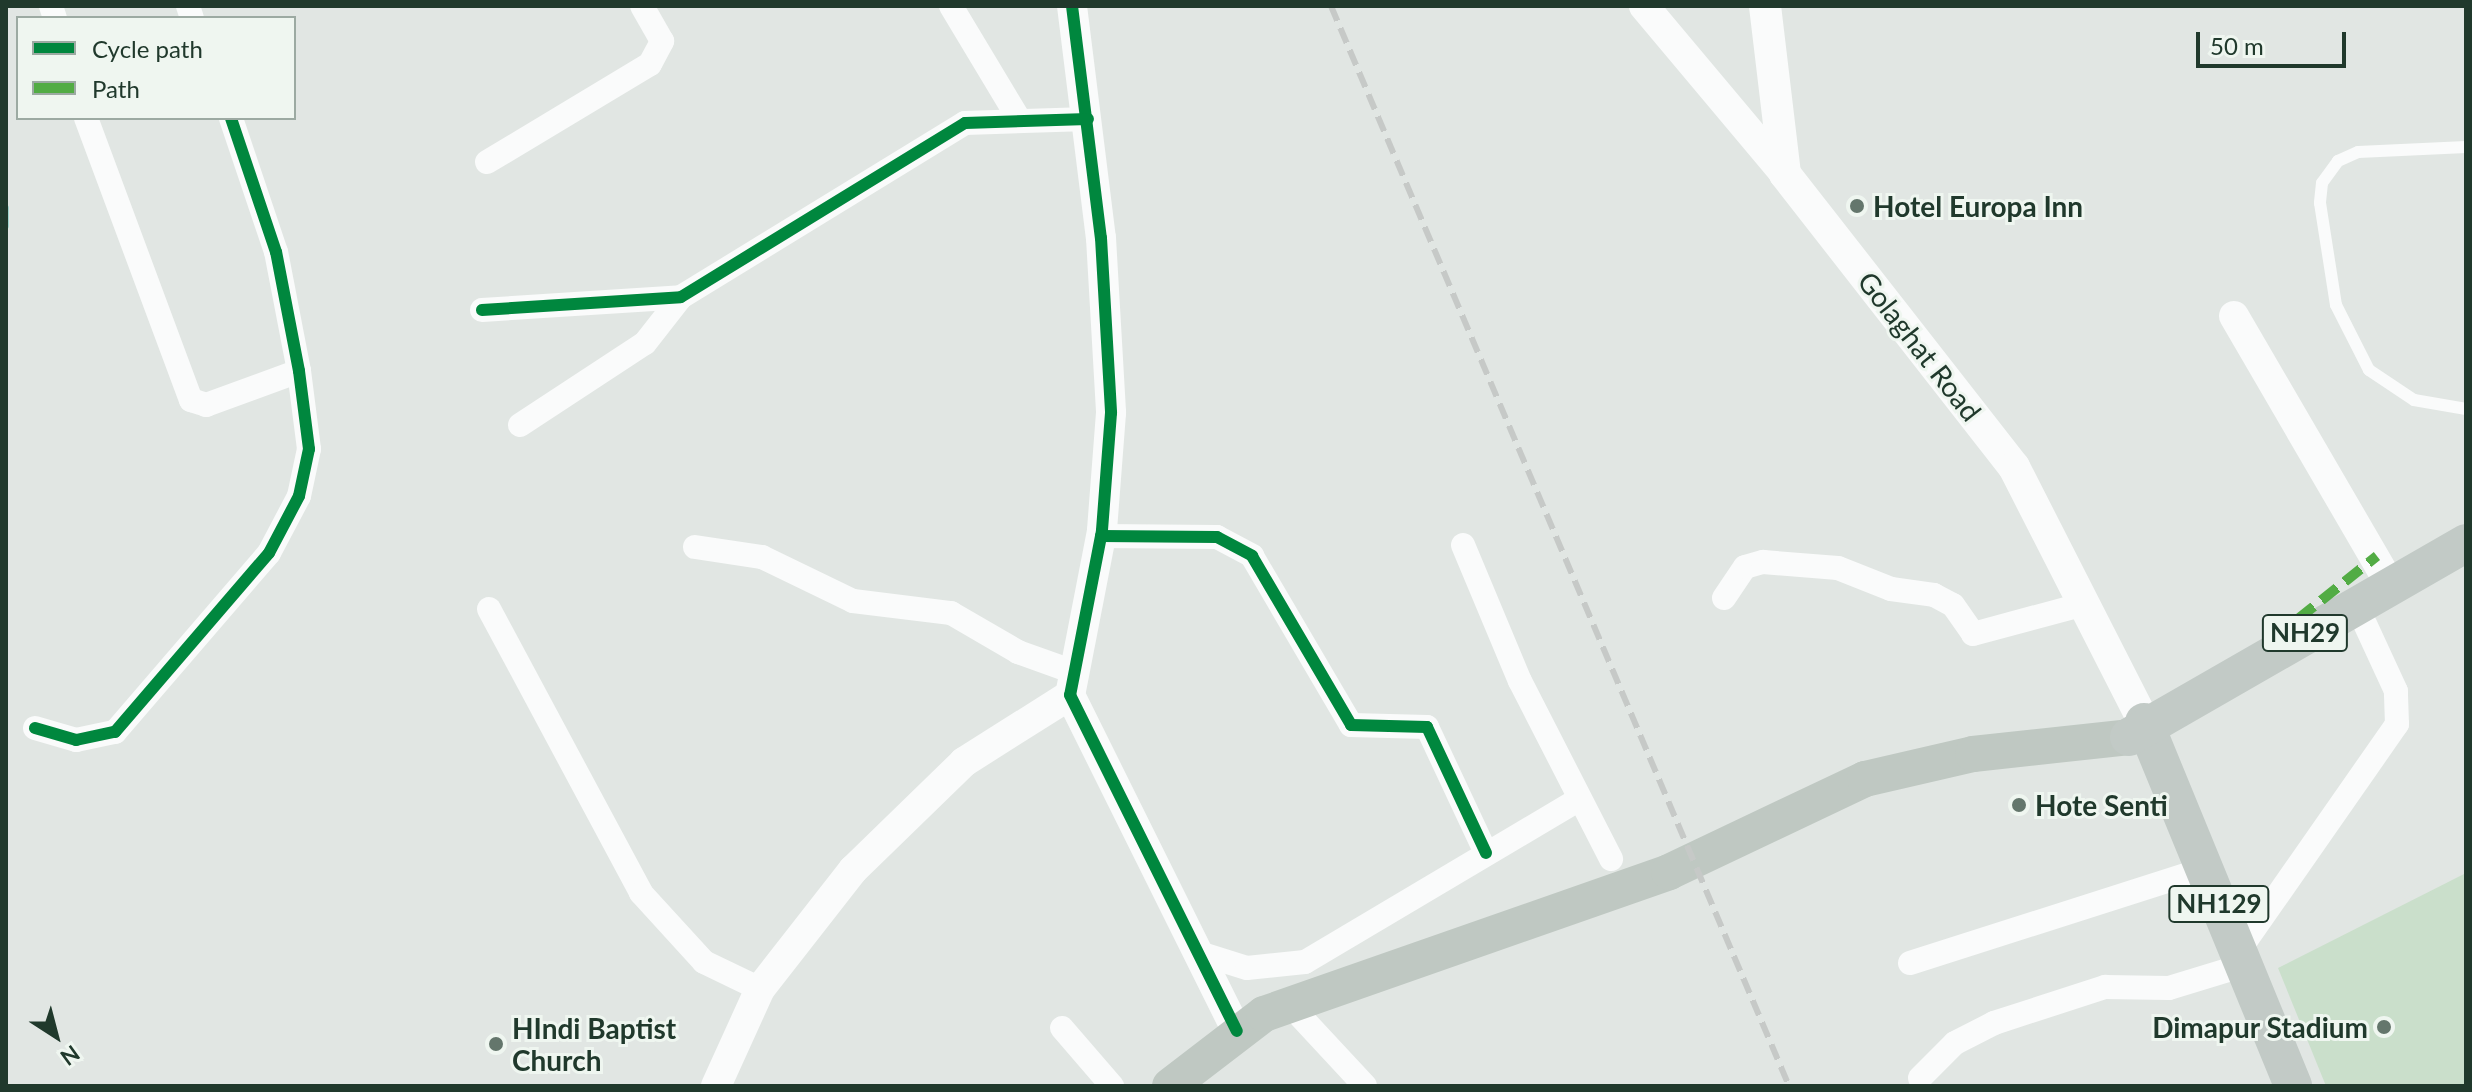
<!DOCTYPE html>
<html>
<head>
<meta charset="utf-8">
<style>
  body { margin:0 }
  #map { position:relative; width:2472px; height:1092px; overflow:hidden; background:#e1e6e3; font-family:Lato,sans-serif }
  div>[style] { position:absolute }
  [style*='--x'] { left:calc(var(--x)*1px); top:calc(var(--y)*1px); width:calc(var(--w)*1px); rotate:calc(var(--a)*1deg) }
  .green>* { inset:0; background:#cadfcb }
  .stream>* { height:6px; margin:-3px; padding:0 3px; transform-origin:3px; border-radius:3px; background:#a2d5cf }
  .service>* { height:12px; margin:-6px; padding:0 6px; transform-origin:6px; border-radius:6px; background:#fafbfb }
  .minor>* { height:24px; margin:-12px; padding:0 12px; transform-origin:12px; border-radius:12px; background:#fafbfb }
  .tertiary>* { height:30px; margin:-15px; padding:0 15px; transform-origin:15px; border-radius:15px; background:#fafbfb }
  .secondary>* { height:32px; margin:-16px; padding:0 16px; transform-origin:16px; border-radius:16px; background:#fafbfb }
  .primary>* { height:36px; margin:-18px; padding:0 18px; transform-origin:18px; border-radius:18px; background:#bfc8c2 }
  .trunk>* { height:38px; margin:-19px; padding:0 19px; transform-origin:19px; border-radius:19px; background:#c2cac6 }
  .rail>* { height:6px; margin-top:-3px; transform-origin:0; background:repeating-linear-gradient(90deg,#c6c9c7 0 16px,transparent 0 24px) }
  .quiet>* { height:10px; margin-top:-5px; transform-origin:0; background:repeating-linear-gradient(90deg,#52ac44 0 20px,transparent 0 30px) }
  .cycleway>* { height:12px; margin:-6px; padding:0 6px; transform-origin:6px; border-radius:6px; background:#00873e }
  .dots>* { width:22px; height:22px; translate:-50% -50%; box-sizing:border-box; border:4px solid #eff6f0; border-radius:50% }
  span { translate:-50% -50%; white-space:nowrap; text-align:center; line-height:1.15; -webkit-text-stroke:6px #eff6f0; paint-order:stroke }
  .shield-label span { padding:2px 6px; background:#eff6f0; border:2px solid; border-radius:6px; -webkit-text-stroke-width:0 }
  .shield-label { font-size:26px; color:#20392c; font-weight:700 }
  .poi-label { font-size:28px; color:#20392c; font-weight:700 }
  .left { translate:0 -50%; text-align:left }
  .right { translate:-100% -50%; text-align:right }
  .street-label { font-size:28px; color:#20392c }
  .frame { position:absolute; inset:0; border:8px solid #20392c; pointer-events:none }
  .legend { position:absolute; left:16px; top:16px; width:280px; height:104px; box-sizing:border-box; background:#eff6f0; border:2px solid #9caaa2; margin:0; padding:10px 14px; list-style:none; font-size:24px; color:#20392c }
  .legend li { display:flex; align-items:center; gap:16px; height:40px }
  .legend b { width:40px; border:2px solid #9caaa2 }
  .north { position:absolute; left:16px; top:996px; width:80px; height:80px; -webkit-text-stroke:6px #eff6f0; paint-order:stroke; rotate:144deg; font-size:22px; font-weight:700; line-height:32px; text-align:center; color:#20392c }
  .north::after { content:''; display:block; margin:auto; width:28px; height:36px; background:#20392c; clip-path:polygon(50% 0,100% 100%,50% 72%,0 100%) }
  .scale { position:absolute; left:2196px; top:32px; width:150px; height:36px; box-sizing:border-box; border:4px solid #20392c; border-top:0; padding-left:10px; font-size:24px; line-height:28px; white-space:nowrap; color:#20392c; -webkit-text-stroke:6px #eff6f0; paint-order:stroke }
</style>
</head>
<body>
<div id="map">
  <div class="green">
    <i style="clip-path:polygon(2466px 873px,2466px 1086px,2326px 1086px,2278px 968px)"></i>
  </div>
  <div class="stream">
    <i style="--x:6;--y:208;--w:18;--a:90"></i>
  </div>
  <div class="service">
    <i style="--x:2466;--y:147;--w:108;--a:177.3"></i>
    <i style="--x:2358;--y:152;--w:22;--a:156"></i>
    <i style="--x:2338;--y:161;--w:27;--a:126"></i>
    <i style="--x:2322;--y:183;--w:20;--a:96"></i>
    <i style="--x:2320;--y:203;--w:103;--a:81.1"></i>
    <i style="--x:2336;--y:305;--w:73;--a:63.1"></i>
    <i style="--x:2369;--y:370;--w:54;--a:33.7"></i>
    <i style="--x:2414;--y:400;--w:53;--a:9.8"></i>
  </div>
  <div class="minor">
    <i style="--x:51;--y:6;--w:13;--a:72"></i>
    <i style="--x:188;--y:6;--w:13;--a:72"></i>
    <i style="--x:951;--y:6;--w:128;--a:59"></i>
    <i style="--x:86;--y:118;--w:301;--a:69.6"></i>
    <i style="--x:191;--y:400;--w:16;--a:18"></i>
    <i style="--x:206;--y:405;--w:99;--a:-20.1"></i>
    <i style="--x:487;--y:162;--w:190;--a:-31"></i>
    <i style="--x:650;--y:64;--w:26;--a:-62"></i>
    <i style="--x:662;--y:41;--w:40;--a:-119.7"></i>
    <i style="--x:482;--y:310;--w:199;--a:-3.7"></i>
    <i style="--x:681;--y:297;--w:333;--a:-31.5"></i>
    <i style="--x:965;--y:123;--w:123;--a:-1.9"></i>
    <i style="--x:520;--y:425;--w:149;--a:-33.3"></i>
    <i style="--x:645;--y:343;--w:58;--a:-52"></i>
    <i style="--x:1101;--y:536;--w:116;--a:0.5"></i>
    <i style="--x:1217;--y:537;--w:40;--a:28"></i>
    <i style="--x:1252;--y:556;--w:196;--a:59.6"></i>
    <i style="--x:1351;--y:725;--w:76;--a:1.5"></i>
    <i style="--x:1427;--y:727;--w:139;--a:64.9"></i>
    <i style="--x:1463;--y:545;--w:147;--a:67.3"></i>
    <i style="--x:1520;--y:681;--w:200;--a:62.9"></i>
    <i style="--x:695;--y:547;--w:68;--a:8.5"></i>
    <i style="--x:762;--y:557;--w:101;--a:25.8"></i>
    <i style="--x:853;--y:601;--w:99;--a:7"></i>
    <i style="--x:951;--y:613;--w:78;--a:30.2"></i>
    <i style="--x:1018;--y:652;--w:56;--a:19.7"></i>
    <i style="--x:1724;--y:598;--w:37;--a:-56"></i>
    <i style="--x:1745;--y:567;--w:19;--a:-16"></i>
    <i style="--x:1763;--y:562;--w:75;--a:4.6"></i>
    <i style="--x:1838;--y:568;--w:57;--a:21.6"></i>
    <i style="--x:1891;--y:589;--w:43;--a:7.9"></i>
    <i style="--x:1934;--y:595;--w:21;--a:28"></i>
    <i style="--x:1953;--y:605;--w:35;--a:55"></i>
    <i style="--x:1973;--y:634;--w:115;--a:-15.1"></i>
    <i style="--x:489;--y:609;--w:322;--a:61.8"></i>
    <i style="--x:641;--y:893;--w:93;--a:47.6"></i>
    <i style="--x:704;--y:962;--w:62;--a:25.7"></i>
    <i style="--x:35;--y:728;--w:43;--a:16.3"></i>
    <i style="--x:76;--y:740;--w:40;--a:-12"></i>
    <i style="--x:115;--y:732;--w:236;--a:-49.3"></i>
    <i style="--x:269;--y:553;--w:64;--a:-62.2"></i>
    <i style="--x:299;--y:496;--w:48;--a:-78"></i>
    <i style="--x:309;--y:449;--w:79;--a:-97.3"></i>
    <i style="--x:299;--y:371;--w:121;--a:-100.9"></i>
    <i style="--x:276;--y:252;--w:141;--a:-108.6"></i>
    <i style="--x:2238;--y:952;--w:278;--a:-55.1"></i>
    <i style="--x:2397;--y:724;--w:33;--a:-92"></i>
    <i style="--x:2396;--y:691;--w:74;--a:-114.8"></i>
    <i style="--x:1199;--y:953;--w:50;--a:17.4"></i>
    <i style="--x:1247;--y:968;--w:58;--a:-5.9"></i>
    <i style="--x:1305;--y:962;--w:319;--a:-30.7"></i>
    <i style="--x:1910;--y:963;--w:309;--a:-17.7"></i>
    <i style="--x:1288;--y:1003;--w:113;--a:47.1"></i>
    <i style="--x:1062;--y:1028;--w:77;--a:49.2"></i>
    <i style="--x:1920;--y:1078;--w:49;--a:-45"></i>
    <i style="--x:1955;--y:1043;--w:44;--a:-27.1"></i>
    <i style="--x:1994;--y:1023;--w:117;--a:-18"></i>
    <i style="--x:2105;--y:987;--w:64;--a:0.9"></i>
    <i style="--x:2169;--y:988;--w:78;--a:-17"></i>
  </div>
  <div class="tertiary">
    <i style="--x:1072;--y:6;--w:234;--a:82.9"></i>
    <i style="--x:1101;--y:238;--w:175;--a:86.7"></i>
    <i style="--x:1111;--y:413;--w:118;--a:94.4"></i>
    <i style="--x:1102;--y:531;--w:167;--a:101"></i>
    <i style="--x:1070;--y:695;--w:375;--a:63.6"></i>
    <i style="--x:1644;--y:6;--w:219;--a:50"></i>
    <i style="--x:2234;--y:316;--w:310;--a:59.8"></i>
    <i style="--x:716;--y:1086;--w:107;--a:-65.6"></i>
    <i style="--x:760;--y:989;--w:151;--a:-52"></i>
    <i style="--x:853;--y:870;--w:155;--a:-44.2"></i>
    <i style="--x:964;--y:762;--w:125;--a:-32.3"></i>
  </div>
  <div class="secondary">
    <i style="--x:1765;--y:6;--w:169;--a:83.2"></i>
    <i style="--x:1785;--y:174;--w:372;--a:52"></i>
    <i style="--x:2014;--y:467;--w:286;--a:63"></i>
  </div>
  <div class="primary">
    <i style="--x:1170;--y:1086;--w:118;--a:-37.5"></i>
    <i style="--x:1264;--y:1014;--w:429;--a:-19.3"></i>
    <i style="--x:1669;--y:872;--w:217;--a:-25.4"></i>
    <i style="--x:1865;--y:779;--w:111;--a:-13"></i>
    <i style="--x:1973;--y:754;--w:157;--a:-6.2"></i>
  </div>
  <div class="trunk">
    <i style="--x:2144;--y:722;--w:393;--a:67.7"></i>
    <i style="--x:2129;--y:737;--w:389;--a:-29.9"></i>
  </div>
  <div class="rail">
    <i style="--x:1331;--y:6;--w:1173;--a:67.02"></i>
  </div>
  <div class="quiet">
    <i style="--x:2298;--y:619;--w:101;--a:-38.6"></i>
  </div>
  <div class="cycleway">
    <i style="--x:1072;--y:6;--w:234;--a:82.9"></i>
    <i style="--x:1101;--y:238;--w:175;--a:86.7"></i>
    <i style="--x:1111;--y:413;--w:118;--a:94.4"></i>
    <i style="--x:1102;--y:531;--w:167;--a:101"></i>
    <i style="--x:1070;--y:695;--w:375;--a:63.6"></i>
    <i style="--x:482;--y:310;--w:199;--a:-3.7"></i>
    <i style="--x:681;--y:297;--w:333;--a:-31.5"></i>
    <i style="--x:965;--y:123;--w:123;--a:-1.9"></i>
    <i style="--x:1101;--y:536;--w:116;--a:0.5"></i>
    <i style="--x:1217;--y:537;--w:40;--a:28"></i>
    <i style="--x:1252;--y:556;--w:196;--a:59.6"></i>
    <i style="--x:1351;--y:725;--w:76;--a:1.5"></i>
    <i style="--x:1427;--y:727;--w:139;--a:64.9"></i>
    <i style="--x:35;--y:728;--w:43;--a:16.3"></i>
    <i style="--x:76;--y:740;--w:40;--a:-12"></i>
    <i style="--x:115;--y:732;--w:236;--a:-49.3"></i>
    <i style="--x:269;--y:553;--w:64;--a:-62.2"></i>
    <i style="--x:299;--y:496;--w:48;--a:-78"></i>
    <i style="--x:309;--y:449;--w:79;--a:-97.3"></i>
    <i style="--x:299;--y:371;--w:121;--a:-100.9"></i>
    <i style="--x:276;--y:252;--w:141;--a:-108.6"></i>
  </div>
  <div class="dots">
    <i style="left:1857px;top:206px;background:#64766c"></i>
    <i style="left:2019px;top:805px;background:#64766c"></i>
    <i style="left:2384px;top:1027px;background:#64766c"></i>
    <i style="left:496px;top:1044px;background:#64766c"></i>
  </div>
  <div class="shield-label">
    <span style="left:2305px;top:633px">NH29</span>
    <span style="left:2219px;top:904px">NH129</span>
  </div>
  <div class="poi-label">
    <span class="left" style="left:1873px;top:206px">Hotel Europa Inn</span>
    <span class="left" style="left:2035px;top:805px">Hote Senti</span>
    <span class="right" style="left:2368px;top:1027px">Dimapur Stadium</span>
    <span class="left" style="left:512px;top:1044px">HIndi Baptist<br>Church</span>
  </div>
  <div class="street-label">
    <span style="left:1920px;top:346px;rotate:52deg">Golaghat Road</span>
  </div>
  <div class="frame"></div>
  <ul class="legend">
  <li><b style="height:10px;background:#00873e"></b>Cycle path</li>
  <li><b style="height:10px;background:#52ac44"></b>Path</li>
  </ul>
  <div class="north">N</div>
  <div class="scale">50 m</div>
</div>
</body>
</html>
